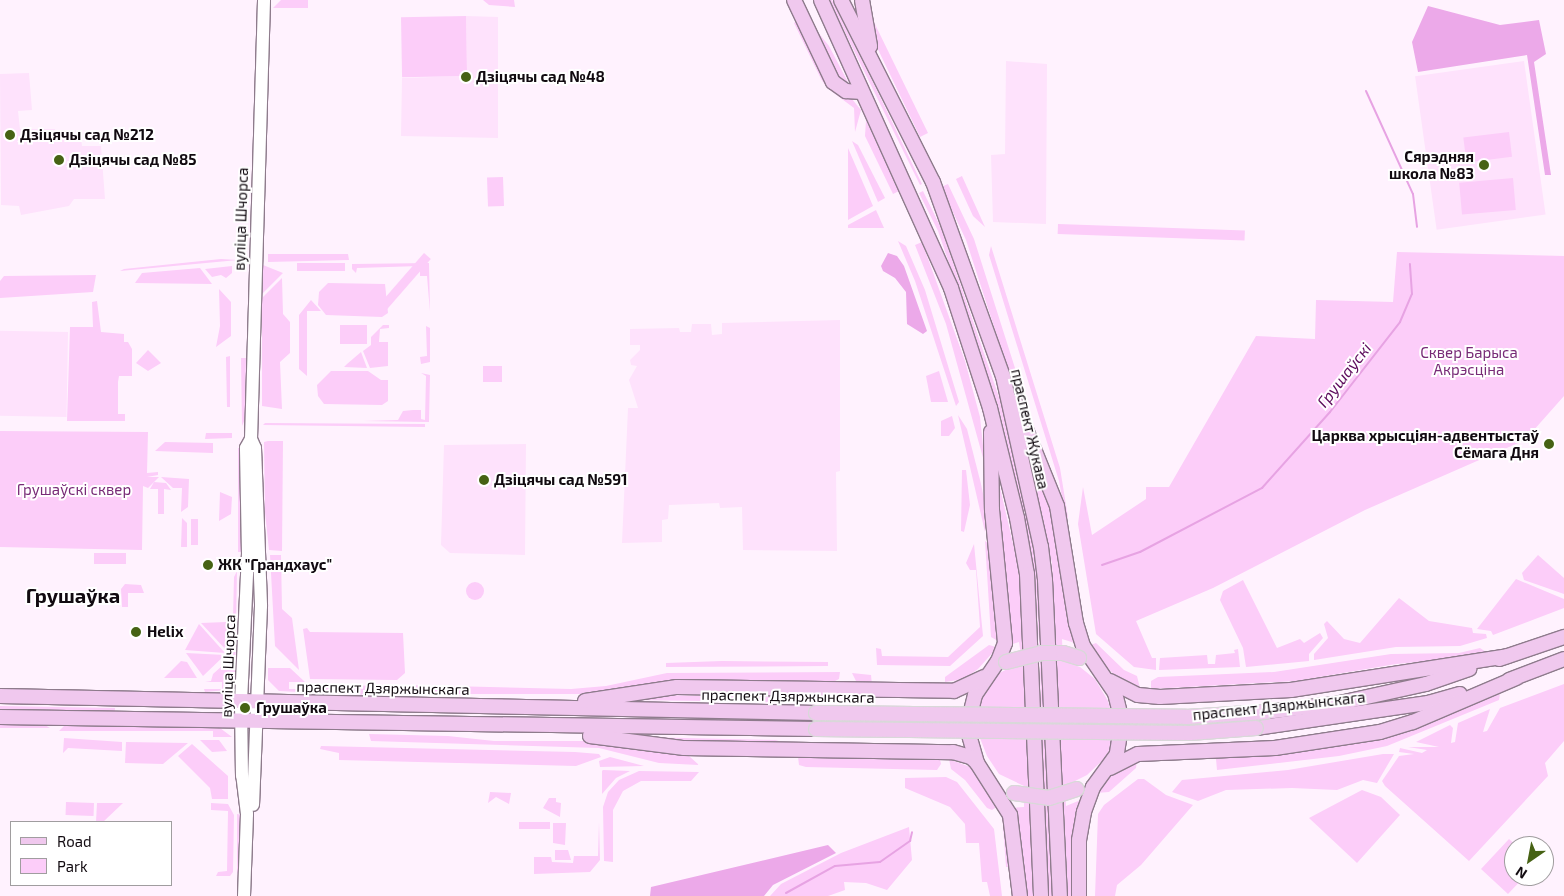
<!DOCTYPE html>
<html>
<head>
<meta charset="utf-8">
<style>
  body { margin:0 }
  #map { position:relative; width:1564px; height:896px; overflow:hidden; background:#fff2fe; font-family:"Exo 2",sans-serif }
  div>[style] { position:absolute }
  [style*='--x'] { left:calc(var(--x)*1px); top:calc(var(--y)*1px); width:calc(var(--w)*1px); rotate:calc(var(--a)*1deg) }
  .built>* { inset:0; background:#fee2fc; transform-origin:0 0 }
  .green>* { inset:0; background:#fccdf9; transform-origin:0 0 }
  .round { border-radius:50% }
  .forest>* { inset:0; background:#eca9e9 }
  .stream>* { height:2px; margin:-1px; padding:0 1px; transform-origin:1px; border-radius:1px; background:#e7a3e3 }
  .roads { filter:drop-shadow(1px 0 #8e7b8c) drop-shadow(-1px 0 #8e7b8c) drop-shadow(0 1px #8e7b8c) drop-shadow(0 -1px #8e7b8c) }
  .secondary>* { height:12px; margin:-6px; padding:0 6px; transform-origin:6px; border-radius:6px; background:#fff }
  .primary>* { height:14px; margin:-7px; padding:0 7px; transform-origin:7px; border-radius:7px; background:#f0c8ee }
  .bridges { filter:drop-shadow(1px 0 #d9d8d9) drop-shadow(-1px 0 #d9d8d9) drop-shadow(0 1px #d9d8d9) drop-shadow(0 -1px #d9d8d9) }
  .primary-bridge>* { height:14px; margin:-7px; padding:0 7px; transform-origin:7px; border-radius:7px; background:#f0c8ee }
  .dots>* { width:14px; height:14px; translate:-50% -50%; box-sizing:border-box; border:2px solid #fff; border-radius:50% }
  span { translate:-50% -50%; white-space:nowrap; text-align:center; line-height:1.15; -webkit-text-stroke:4px #fff; paint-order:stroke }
  .poi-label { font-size:15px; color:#110a10; font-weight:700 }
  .left { translate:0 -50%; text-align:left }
  .right { translate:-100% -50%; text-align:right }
  .street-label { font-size:15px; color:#110a10 }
  .park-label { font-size:15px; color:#782b77 }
  .water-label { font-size:16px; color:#5d0b5c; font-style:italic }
  .district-label { font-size:20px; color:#110a10; font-weight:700 }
  .legend { position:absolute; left:10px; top:821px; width:162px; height:65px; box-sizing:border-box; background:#fff; border:1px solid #a09d9f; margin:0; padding:6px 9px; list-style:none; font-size:15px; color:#110a10 }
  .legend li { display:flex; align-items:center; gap:10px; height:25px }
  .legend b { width:25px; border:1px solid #a09d9f }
  .north { position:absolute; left:1504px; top:836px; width:50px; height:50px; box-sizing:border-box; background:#fff; border:1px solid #a09d9f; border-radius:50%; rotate:213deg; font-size:14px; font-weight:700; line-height:20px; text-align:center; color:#110a10 }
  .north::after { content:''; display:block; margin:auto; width:18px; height:22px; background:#466214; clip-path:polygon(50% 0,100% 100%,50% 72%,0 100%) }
</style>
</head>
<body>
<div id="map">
  <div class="built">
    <i style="clip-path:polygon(466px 16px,498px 17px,498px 138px,401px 136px,402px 78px,467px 76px)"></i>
    <i style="clip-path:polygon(1006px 61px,1047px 64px,1046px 224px,993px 222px,991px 155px,1005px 154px)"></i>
    <i style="left:1524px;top:61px;width:155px;height:110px;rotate:82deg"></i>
    <i style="clip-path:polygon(29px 73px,32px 110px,18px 111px,20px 129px,55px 129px,56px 138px,81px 138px,82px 146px,101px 146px,105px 199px,74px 199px,69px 206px,21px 215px,19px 206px,1px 205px,0 74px)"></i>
    <i style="clip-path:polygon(840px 320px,840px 471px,836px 472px,837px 551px,743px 550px,742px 507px,720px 508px,719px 503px,669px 505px,668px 519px,662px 520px,662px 542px,622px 543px,628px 408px,638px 408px,629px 380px,637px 366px,631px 365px,630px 360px,640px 350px,640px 345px,630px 345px,630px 329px,679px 328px,680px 332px,691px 332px,692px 324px,711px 324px,712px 335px,722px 334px,722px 323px)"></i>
    <i style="left:68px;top:332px;width:85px;height:68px;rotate:91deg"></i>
    <i style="clip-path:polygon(526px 444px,525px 555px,450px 553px,441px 545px,444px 445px)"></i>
  </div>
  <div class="green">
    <i style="clip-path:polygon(281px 0,308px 0,308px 8px,273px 8px)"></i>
    <i style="clip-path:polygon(483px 0,514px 0,515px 7px,489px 5px)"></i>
    <i style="clip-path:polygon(829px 0,832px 0,871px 78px,922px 184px,920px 185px)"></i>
    <i style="left:466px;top:16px;width:60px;height:65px;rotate:89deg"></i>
    <i style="clip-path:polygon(871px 16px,928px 133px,920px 137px,873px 39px)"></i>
    <i style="clip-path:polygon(800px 19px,819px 59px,861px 110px,855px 132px,854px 108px,827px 88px,821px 79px,794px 23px)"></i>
    <i style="clip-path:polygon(813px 26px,829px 46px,850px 86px,838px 80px)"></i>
    <i style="clip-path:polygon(866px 120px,899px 191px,893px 194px,865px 136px)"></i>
    <i style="left:1509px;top:132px;width:25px;height:46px;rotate:83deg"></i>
    <i style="clip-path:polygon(852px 141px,858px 145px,885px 198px,878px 202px)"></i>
    <i style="clip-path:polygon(848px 148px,873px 206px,848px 220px)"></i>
    <i style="clip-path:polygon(962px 176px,985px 227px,973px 216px,956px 179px)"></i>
    <i style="left:503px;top:177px;width:29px;height:16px;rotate:88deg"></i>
    <i style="left:1513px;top:178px;width:32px;height:54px;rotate:85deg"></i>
    <i style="clip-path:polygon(948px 184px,974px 239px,1041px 450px,1017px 398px,966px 240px,941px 187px)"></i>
    <i style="clip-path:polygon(923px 191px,942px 230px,1004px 412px,1026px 511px,1023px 512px,1000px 413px,938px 231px,919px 193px)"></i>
    <i style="clip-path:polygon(876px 210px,884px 228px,848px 228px,848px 225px)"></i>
    <i style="left:1058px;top:224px;width:187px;height:10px;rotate:2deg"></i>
    <i style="clip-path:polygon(898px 241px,906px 246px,925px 290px,959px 402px,956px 406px,915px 281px)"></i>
    <i style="clip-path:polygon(922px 242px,965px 361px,980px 417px,985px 465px,946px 324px,915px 245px)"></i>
    <i style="clip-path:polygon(991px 246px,1060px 468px,1068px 517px,1066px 520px,1059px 481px,989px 255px)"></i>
    <i style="clip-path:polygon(1397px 252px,1564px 256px,1564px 396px,1525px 440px,1365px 510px,1213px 588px,1136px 621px,1152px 658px,1156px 658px,1156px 670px,1134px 667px,1096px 634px,1078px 524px,1083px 487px,1092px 535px,1146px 499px,1146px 487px,1169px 487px,1256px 336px,1315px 339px,1316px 300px,1393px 302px)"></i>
    <i style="left:424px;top:253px;width:9px;height:73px;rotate:41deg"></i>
    <i style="clip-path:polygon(268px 254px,348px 254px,349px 260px,268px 262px)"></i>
    <i style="clip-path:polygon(221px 259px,238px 260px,120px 271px,124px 269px)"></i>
    <i style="left:297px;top:263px;width:48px;height:8px"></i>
    <i style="clip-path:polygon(429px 263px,430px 312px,427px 276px,420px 276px,420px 266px,357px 268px,356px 273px,352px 269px,352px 264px)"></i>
    <i style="clip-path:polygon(263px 265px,283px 273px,261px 295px)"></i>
    <i style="clip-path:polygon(232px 266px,232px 273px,226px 278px,221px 275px,212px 277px,205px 269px)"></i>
    <i style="clip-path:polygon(200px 268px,212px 284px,135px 283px,142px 273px)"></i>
    <i style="clip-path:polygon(96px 275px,93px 292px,0 298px,0 281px,4px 276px)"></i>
    <i style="clip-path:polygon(282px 278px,283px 314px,290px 322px,290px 353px,280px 362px,282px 409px,262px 406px,262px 298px)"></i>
    <i style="clip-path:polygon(328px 283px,385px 284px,388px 313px,382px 317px,326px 315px,318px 305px,319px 292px)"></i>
    <i style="clip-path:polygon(219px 289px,231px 302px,231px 336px,216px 347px,220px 326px)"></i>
    <i style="clip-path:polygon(311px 300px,321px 311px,307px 311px,307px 376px,299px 369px,299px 315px)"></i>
    <i style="clip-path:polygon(97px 301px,101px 332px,124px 334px,124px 342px,128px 342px,132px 349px,132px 376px,119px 376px,118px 382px,118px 414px,125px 414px,125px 421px,67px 421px,70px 327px,93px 327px,92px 302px)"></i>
    <i style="left:340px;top:325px;width:27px;height:19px"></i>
    <i style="clip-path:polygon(383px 325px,389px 325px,389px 328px,380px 329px,379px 342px,388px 342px,388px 366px,370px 368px,363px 351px,371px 345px,371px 337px)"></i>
    <i style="clip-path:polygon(426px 326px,430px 328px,430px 362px,421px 364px,420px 357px,427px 356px)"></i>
    <i style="clip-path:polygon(148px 350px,161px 363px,148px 371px,136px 363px)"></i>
    <i style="clip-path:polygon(361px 352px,367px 368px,344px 367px,347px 364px)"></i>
    <i style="clip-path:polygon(230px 356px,230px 407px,227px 407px,226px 357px)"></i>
    <i style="clip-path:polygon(241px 358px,246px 358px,245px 419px,242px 426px)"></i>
    <i style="left:483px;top:366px;width:19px;height:16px"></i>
    <i style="clip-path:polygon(331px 371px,368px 371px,381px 380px,388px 380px,388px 401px,382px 405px,324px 404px,318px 396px,317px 385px)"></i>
    <i style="clip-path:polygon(939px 371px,948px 402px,931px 402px,926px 376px)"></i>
    <i style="clip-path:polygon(421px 373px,430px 375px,429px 422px,363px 421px,398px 420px,403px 411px,413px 410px,421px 410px,421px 419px,425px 420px,426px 376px)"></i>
    <i style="clip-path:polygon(958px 415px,967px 429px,981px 484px,987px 513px,985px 532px)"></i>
    <i style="clip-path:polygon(952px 416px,955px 428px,949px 436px,941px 436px,941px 421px)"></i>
    <i style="clip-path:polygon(425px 424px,425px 427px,263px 425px,265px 423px)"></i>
    <i style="clip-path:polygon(0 431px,148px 432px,147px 473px,158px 472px,158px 475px,147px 477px,159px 477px,148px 488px,143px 486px,142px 550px,0 547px)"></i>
    <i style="clip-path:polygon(206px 433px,232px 433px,232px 438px,205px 439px)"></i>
    <i style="clip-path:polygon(268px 441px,283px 441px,282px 551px,269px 550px,265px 512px,264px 442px)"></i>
    <i style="clip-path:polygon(165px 442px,213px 443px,213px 453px,155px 451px)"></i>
    <i style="clip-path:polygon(1025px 442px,1052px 505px,1078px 644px,1062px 639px,1063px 661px,1080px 667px,1095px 679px,1108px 701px,1111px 712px,1112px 745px,1106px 757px,1087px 775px,1065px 786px,1066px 806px,1083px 799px,1075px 896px,1068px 896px,1052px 563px)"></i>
    <i style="left:238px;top:448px;width:5px;height:104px"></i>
    <i style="clip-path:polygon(994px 462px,1021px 578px,1035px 896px,1024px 896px,1010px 808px,1024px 807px,1024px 786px,999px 774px,987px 756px,980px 738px,979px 713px,984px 691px,993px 676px,1022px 662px,1019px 642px,1007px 646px)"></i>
    <i style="clip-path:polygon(962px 470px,966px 470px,970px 505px,964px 532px,961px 531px)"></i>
    <i style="clip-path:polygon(161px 477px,189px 479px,188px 507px,181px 512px,182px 488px,173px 488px)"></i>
    <i style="clip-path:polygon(154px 482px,166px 483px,171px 490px,164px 489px,164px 514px,158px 514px,158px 489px,150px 489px)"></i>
    <i style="clip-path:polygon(220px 492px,232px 497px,231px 514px,219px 521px)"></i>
    <i style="clip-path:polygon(1026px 514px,1039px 573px,1044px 642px,1052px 896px,1048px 896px,1039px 642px,1035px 574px,1023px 515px)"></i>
    <i style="clip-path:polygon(182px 518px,187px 523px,187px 547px,181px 547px)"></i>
    <i style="left:191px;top:519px;width:7px;height:26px"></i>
    <i style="clip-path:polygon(985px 541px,991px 545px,992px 551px,998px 641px,991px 637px)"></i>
    <i style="clip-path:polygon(974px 544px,983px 636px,950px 666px,877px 665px,876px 648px,881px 649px,882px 656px,948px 657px,980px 627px,976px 570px,970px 570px,966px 563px)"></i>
    <i style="left:94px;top:553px;width:32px;height:11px"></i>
    <i style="clip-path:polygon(270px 555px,281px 555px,282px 609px,292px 618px,299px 670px,275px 646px)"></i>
    <i style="clip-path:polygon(1538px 555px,1564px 578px,1564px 594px,1524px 580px,1522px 573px)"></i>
    <i style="clip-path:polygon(237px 571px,235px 678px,227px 690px,205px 692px,204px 689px,222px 689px,222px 682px,205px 682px,211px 681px,213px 674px,232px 657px,234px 577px)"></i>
    <i style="clip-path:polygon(1516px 579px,1564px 599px,1564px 608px,1493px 635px,1491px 631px,1477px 629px)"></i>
    <i style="clip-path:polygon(1243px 580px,1277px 648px,1300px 639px,1304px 643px,1320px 633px,1323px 638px,1309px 654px,1309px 661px,1246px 667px,1243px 648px,1220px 600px,1223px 591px)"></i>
    <i class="round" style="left:466px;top:582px;width:18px;height:18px"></i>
    <i style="clip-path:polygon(125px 584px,141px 585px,144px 593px,128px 593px,128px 607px,122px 607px,121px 589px)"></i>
    <i style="clip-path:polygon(1399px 598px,1429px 621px,1472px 628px,1473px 633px,1486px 634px,1487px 638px,1460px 646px,1396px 647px,1314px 660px,1314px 654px,1328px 638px,1324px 624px,1327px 621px,1344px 639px,1360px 643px)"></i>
    <i style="clip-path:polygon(226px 622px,228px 624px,227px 651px,201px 623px)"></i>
    <i style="clip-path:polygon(199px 624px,225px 653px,185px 650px)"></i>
    <i style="clip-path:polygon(307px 628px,310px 632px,403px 633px,405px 673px,397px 680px,310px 679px,303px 629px)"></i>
    <i style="clip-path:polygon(1096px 643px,1124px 670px,1137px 676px,1140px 688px,1116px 677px,1088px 646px)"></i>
    <i style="clip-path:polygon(989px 645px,996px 647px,995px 650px,978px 669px,964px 679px,945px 682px,945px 677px)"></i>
    <i style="clip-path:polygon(1480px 648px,1486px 652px,1474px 657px,1396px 664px,1296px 681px,1151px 689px,1151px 681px,1158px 677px,1274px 672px,1391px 654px,1459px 653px)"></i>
    <i style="clip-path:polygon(1238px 649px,1240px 667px,1159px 670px,1160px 658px,1207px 655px,1208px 664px,1215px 664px,1216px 655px,1235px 653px,1234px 650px)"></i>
    <i style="clip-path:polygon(186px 653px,225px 655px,203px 676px)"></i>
    <i style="clip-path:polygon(181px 661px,187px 662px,197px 678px,164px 678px)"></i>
    <i style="clip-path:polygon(722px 661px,828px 662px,828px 666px,666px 667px,666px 663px)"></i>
    <i style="clip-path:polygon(268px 668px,290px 668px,305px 682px,289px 682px,289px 689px,317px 689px,327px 685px,387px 686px,387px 693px,377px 692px,377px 696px,279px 691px,268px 680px)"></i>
    <i style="clip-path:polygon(840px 672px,839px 679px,833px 682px,701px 681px,589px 694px,396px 694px,408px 685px,571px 689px,606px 686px,667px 673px)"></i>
    <i style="clip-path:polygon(852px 673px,871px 675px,872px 685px,857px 683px)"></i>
    <i style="clip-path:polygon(1564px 684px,1564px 741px,1545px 763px,1548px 776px,1469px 861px,1385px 786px,1382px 781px,1399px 756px,1414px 754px,1399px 752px,1400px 748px,1422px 753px,1427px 750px,1408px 747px,1439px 747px,1416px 742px,1450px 725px,1453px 728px,1451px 743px,1455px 742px,1458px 723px,1490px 709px,1483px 732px,1487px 731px,1500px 708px)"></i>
    <i style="clip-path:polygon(1500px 694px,1499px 700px,1387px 746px,1339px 756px,1217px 770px,1216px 759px,1364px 742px,1397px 734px)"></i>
    <i style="clip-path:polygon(660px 695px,813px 698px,820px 703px,638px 700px)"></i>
    <i style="left:0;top:706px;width:115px;height:3px;rotate:1deg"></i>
    <i style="clip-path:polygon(0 723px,43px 724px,50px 728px,0 728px)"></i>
    <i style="clip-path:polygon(64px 726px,220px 728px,232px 737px,213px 737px,213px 731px,59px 731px)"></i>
    <i style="clip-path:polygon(369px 734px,448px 736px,494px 741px,586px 741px,689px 756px,699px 765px,659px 763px,599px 748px,371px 741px)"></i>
    <i style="clip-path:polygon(638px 737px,779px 740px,768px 743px,660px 742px)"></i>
    <i style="clip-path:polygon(64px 738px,122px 742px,122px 751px,68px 748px,63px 753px)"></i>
    <i style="clip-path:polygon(200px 740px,219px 740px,227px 751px,212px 752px)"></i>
    <i style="clip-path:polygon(126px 742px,188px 743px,163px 764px,125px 763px)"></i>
    <i style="clip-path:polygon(192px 744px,228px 776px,228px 799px,212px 799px,210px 788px,178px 756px)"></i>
    <i style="clip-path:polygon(321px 746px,575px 752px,599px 754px,601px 757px,576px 766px,339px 760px,339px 753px,320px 749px)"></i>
    <i style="clip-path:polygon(1383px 754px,1394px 754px,1377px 783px,1363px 780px,1337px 790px,1292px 788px,1226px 790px,1198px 801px,1172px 792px,1182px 780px,1288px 770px)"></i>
    <i style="clip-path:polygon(610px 757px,644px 766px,600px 767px,599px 761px)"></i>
    <i style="clip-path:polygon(798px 757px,940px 759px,941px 764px,937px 770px,806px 767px,799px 765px)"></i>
    <i style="clip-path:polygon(949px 759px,970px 767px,998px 806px,992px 810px,987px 808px,965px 780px,951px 769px)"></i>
    <i style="clip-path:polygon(1137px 760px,1136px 768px,1109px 792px,1096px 793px,1109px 776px)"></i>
    <i style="clip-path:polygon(602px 771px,603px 770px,630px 771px,616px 778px,602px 794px)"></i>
    <i style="clip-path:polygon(639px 771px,699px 772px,691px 781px,641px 781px,623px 791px,613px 810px,613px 862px,604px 861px,603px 807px,608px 792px,619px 780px)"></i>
    <i style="clip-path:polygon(946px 777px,957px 782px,994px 829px,1002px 896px,990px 896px,987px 882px,982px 882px,979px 843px,966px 843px,965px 824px,950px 807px,905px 788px,905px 778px)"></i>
    <i style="clip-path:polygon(1138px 779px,1144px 779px,1166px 795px,1193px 805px,1141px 865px,1117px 885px,1115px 896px,1095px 896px,1098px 814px,1104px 805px)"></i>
    <i style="clip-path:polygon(1362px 790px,1381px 797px,1400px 815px,1357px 863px,1309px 818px)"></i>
    <i style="clip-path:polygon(490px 792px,511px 793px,509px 804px,496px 797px,488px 803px)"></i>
    <i style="clip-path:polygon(549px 798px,556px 798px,556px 802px,561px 803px,560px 817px,543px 808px)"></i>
    <i style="left:66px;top:802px;width:28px;height:13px;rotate:2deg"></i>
    <i style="clip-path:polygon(97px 803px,123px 803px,103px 822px,96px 822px)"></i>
    <i style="clip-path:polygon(211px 803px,228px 804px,234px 815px,233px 872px,230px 876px,216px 876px,218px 872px,227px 871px,228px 811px,211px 810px)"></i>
    <i style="clip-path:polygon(1002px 812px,1009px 835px,1009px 867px,1006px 867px)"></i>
    <i style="clip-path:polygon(237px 814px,242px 815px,239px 875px,237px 873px)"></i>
    <i style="left:519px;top:822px;width:31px;height:7px"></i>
    <i style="clip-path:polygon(599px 822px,600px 860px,590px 872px,534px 874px,534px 857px,551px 857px,552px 862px,573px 863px,574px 856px,598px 856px)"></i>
    <i style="clip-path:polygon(553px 823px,566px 823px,565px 845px,553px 843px)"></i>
    <i style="clip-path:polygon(909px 827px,912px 860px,887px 890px,866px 883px,844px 882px,845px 890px,828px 896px,770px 896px,781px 884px,841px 853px)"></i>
    <i style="clip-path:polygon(1509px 839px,1517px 846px,1514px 846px,1514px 876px,1525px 876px,1508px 894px,1481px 869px)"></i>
    <i style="clip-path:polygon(555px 850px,568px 850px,571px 860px,555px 860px)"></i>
  </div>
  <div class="forest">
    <i style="clip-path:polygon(1428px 6px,1500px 25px,1539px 20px,1546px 54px,1534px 62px,1551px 175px,1545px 175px,1527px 55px,1418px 72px,1412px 42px)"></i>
    <i style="clip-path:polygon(888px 253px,897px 256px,904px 266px,927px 331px,923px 334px,907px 324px,906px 292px,895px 278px,883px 271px,881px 266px)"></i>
    <i style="clip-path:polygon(828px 845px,836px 853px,773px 885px,764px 896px,650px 896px,651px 887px)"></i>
  </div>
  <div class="stream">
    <i style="--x:1366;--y:91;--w:113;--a:65.5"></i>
    <i style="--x:1413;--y:194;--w:33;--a:83"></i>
    <i style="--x:1102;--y:565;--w:40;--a:-18.9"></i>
    <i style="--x:1140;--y:552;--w:138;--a:-27.7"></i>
    <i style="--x:1262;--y:488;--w:102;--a:-48.2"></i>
    <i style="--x:1330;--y:412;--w:114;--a:-52.1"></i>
    <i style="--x:1400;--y:322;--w:30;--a:-67"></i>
    <i style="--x:1412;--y:294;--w:30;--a:-94"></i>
    <i style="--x:786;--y:893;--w:56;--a:-28.9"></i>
    <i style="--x:835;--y:866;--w:45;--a:-5.1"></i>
    <i style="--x:880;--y:862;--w:37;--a:-35"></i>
    <i style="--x:910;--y:841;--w:9;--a:-77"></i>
  </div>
  <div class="roads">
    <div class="secondary">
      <i style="--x:251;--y:439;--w:10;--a:66"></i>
      <i style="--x:255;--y:448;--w:158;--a:87.8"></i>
      <i style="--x:261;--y:606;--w:199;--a:92.3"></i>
      <i style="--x:244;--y:896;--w:82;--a:-87.9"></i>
      <i style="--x:247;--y:814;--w:38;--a:-97"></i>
      <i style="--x:242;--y:776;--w:74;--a:-90.8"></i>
      <i style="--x:241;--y:702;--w:148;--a:-87.3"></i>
      <i style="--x:248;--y:554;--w:106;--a:-91.1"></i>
      <i style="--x:246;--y:448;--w:10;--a:-61"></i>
      <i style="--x:251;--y:439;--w:439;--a:-88.3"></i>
    </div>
    <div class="primary">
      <i style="--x:794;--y:0;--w:91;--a:64.6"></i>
      <i style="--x:833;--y:82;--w:16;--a:35"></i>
      <i style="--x:846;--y:91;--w:16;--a:4"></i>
      <i style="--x:821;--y:0;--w:316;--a:65.7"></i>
      <i style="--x:951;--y:288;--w:126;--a:72"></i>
      <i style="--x:990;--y:408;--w:113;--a:76.2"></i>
      <i style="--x:1017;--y:518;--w:57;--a:79.9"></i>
      <i style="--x:1027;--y:574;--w:322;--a:87.5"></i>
      <i style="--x:841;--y:0;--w:204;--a:63.2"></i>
      <i style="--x:933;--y:182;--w:206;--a:70.2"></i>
      <i style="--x:1003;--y:376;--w:175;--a:77.5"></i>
      <i style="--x:1041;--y:547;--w:33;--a:83"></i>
      <i style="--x:1045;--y:580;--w:316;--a:87.3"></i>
      <i style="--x:862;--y:0;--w:47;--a:80.1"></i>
      <i style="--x:1015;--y:402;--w:112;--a:68"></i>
      <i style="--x:1057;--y:506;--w:119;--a:80.8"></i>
      <i style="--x:1076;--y:623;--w:24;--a:73"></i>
      <i style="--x:1083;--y:646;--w:57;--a:55.8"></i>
      <i style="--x:1115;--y:693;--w:29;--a:76"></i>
      <i style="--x:1122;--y:721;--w:33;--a:99"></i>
      <i style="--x:1117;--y:754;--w:41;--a:126"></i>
      <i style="--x:1093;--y:787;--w:27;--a:110"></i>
      <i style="--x:1084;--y:812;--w:28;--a:100"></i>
      <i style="--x:1079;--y:840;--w:56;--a:90"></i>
      <i style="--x:991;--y:432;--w:78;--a:89.3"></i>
      <i style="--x:992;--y:510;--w:134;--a:84.4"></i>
      <i style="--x:1005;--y:643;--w:19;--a:111"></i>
      <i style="--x:998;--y:661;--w:41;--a:124.1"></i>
      <i style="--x:975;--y:695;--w:34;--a:104"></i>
      <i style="--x:967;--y:728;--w:36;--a:74"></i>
      <i style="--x:977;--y:763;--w:62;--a:57.6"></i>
      <i style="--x:1010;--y:815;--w:82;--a:83"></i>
      <i style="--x:1499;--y:659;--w:69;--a:-18.7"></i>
      <i style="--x:1509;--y:680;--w:59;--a:-20.9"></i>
      <i style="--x:1110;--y:681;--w:31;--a:27"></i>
      <i style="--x:1138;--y:695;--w:22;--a:5"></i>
      <i style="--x:1160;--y:697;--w:131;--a:-3.1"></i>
      <i style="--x:1291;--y:690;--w:219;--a:-8.9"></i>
      <i style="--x:0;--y:696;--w:816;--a:1.19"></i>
      <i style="--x:585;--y:701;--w:93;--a:-8.7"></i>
      <i style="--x:677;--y:687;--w:277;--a:0.8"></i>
      <i style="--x:954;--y:691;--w:33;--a:-25"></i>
      <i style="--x:1265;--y:712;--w:70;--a:-6.5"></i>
      <i style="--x:1335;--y:704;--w:93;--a:-12.4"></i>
      <i style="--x:1426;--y:684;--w:46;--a:-19.2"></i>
      <i style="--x:0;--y:717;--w:816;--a:0.84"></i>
      <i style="--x:1256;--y:728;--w:174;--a:-8.3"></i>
      <i style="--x:1428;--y:703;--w:33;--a:-16"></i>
      <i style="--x:590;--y:736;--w:95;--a:7.3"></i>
      <i style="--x:684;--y:748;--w:269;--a:0.9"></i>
      <i style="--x:953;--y:752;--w:19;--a:16"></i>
      <i style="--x:971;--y:757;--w:8;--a:45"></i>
      <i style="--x:1110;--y:768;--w:31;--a:-27"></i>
      <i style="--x:1138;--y:754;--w:137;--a:-2.5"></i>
      <i style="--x:1275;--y:748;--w:106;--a:-8.7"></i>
      <i style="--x:1380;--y:732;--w:34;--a:-17"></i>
      <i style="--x:1413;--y:722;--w:112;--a:-23.1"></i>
    </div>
  </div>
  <div class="bridges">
    <div class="primary-bridge">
      <i style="--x:1006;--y:662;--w:36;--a:-14"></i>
      <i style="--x:1041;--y:653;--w:22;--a:0"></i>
      <i style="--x:1063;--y:653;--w:17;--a:17"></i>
      <i style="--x:816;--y:713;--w:370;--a:0.6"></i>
      <i style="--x:1186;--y:717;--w:79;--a:-3.6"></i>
      <i style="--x:816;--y:729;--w:374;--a:0.6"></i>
      <i style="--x:1190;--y:733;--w:66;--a:-4.3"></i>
      <i style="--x:1014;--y:793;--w:35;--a:8"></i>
      <i style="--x:1049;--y:798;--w:29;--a:-18"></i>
    </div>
  </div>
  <div class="dots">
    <i style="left:466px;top:77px;background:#466214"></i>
    <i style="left:10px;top:135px;background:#466214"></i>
    <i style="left:59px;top:160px;background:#466214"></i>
    <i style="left:1484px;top:165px;background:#466214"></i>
    <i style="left:1549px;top:444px;background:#466214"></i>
    <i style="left:484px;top:480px;background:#466214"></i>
    <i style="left:208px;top:565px;background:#466214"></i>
    <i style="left:136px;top:632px;background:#466214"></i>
    <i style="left:245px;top:708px;background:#466214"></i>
  </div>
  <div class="poi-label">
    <span class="left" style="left:476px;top:77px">Дзіцячы сад №48</span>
    <span class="left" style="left:20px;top:135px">Дзіцячы сад №212</span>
    <span class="right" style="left:1474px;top:165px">Сярэдняя<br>школа №83</span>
    <span class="left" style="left:69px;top:160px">Дзіцячы сад №85</span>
    <span class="right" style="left:1539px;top:444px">Царква хрысціян-адвентыстаў<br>Сёмага Дня</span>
    <span class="left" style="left:494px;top:480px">Дзіцячы сад №591</span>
    <span class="left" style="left:218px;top:565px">ЖК "Грандхаус"</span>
    <span class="left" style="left:147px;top:632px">Helix</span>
    <span class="left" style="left:256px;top:708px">Грушаўка</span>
  </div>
  <div class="street-label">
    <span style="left:241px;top:219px;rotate:-88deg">вуліца Шчорса</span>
    <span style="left:1030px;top:429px;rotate:77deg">праспект Жукава</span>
    <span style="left:228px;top:666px;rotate:-88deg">вуліца Шчорса</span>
    <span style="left:383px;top:688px;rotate:1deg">праспект Дзяржынскага</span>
    <span style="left:788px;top:696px;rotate:1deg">праспект Дзяржынскага</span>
    <span style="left:1279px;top:706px;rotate:-6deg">праспект Дзяржынскага</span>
  </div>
  <div class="park-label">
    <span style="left:1469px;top:361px">Сквер Барыса<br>Акрэсціна</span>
    <span style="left:74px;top:490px">Грушаўскі сквер</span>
  </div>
  <div class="water-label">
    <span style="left:1344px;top:375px;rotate:-52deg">Грушаўскі</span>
  </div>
  <div class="district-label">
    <span style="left:73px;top:595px">Грушаўка</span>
  </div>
  <ul class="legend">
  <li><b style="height:6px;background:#f0c8ee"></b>Road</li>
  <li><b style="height:14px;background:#fccdf9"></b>Park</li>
  </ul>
  <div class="north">N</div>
</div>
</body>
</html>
